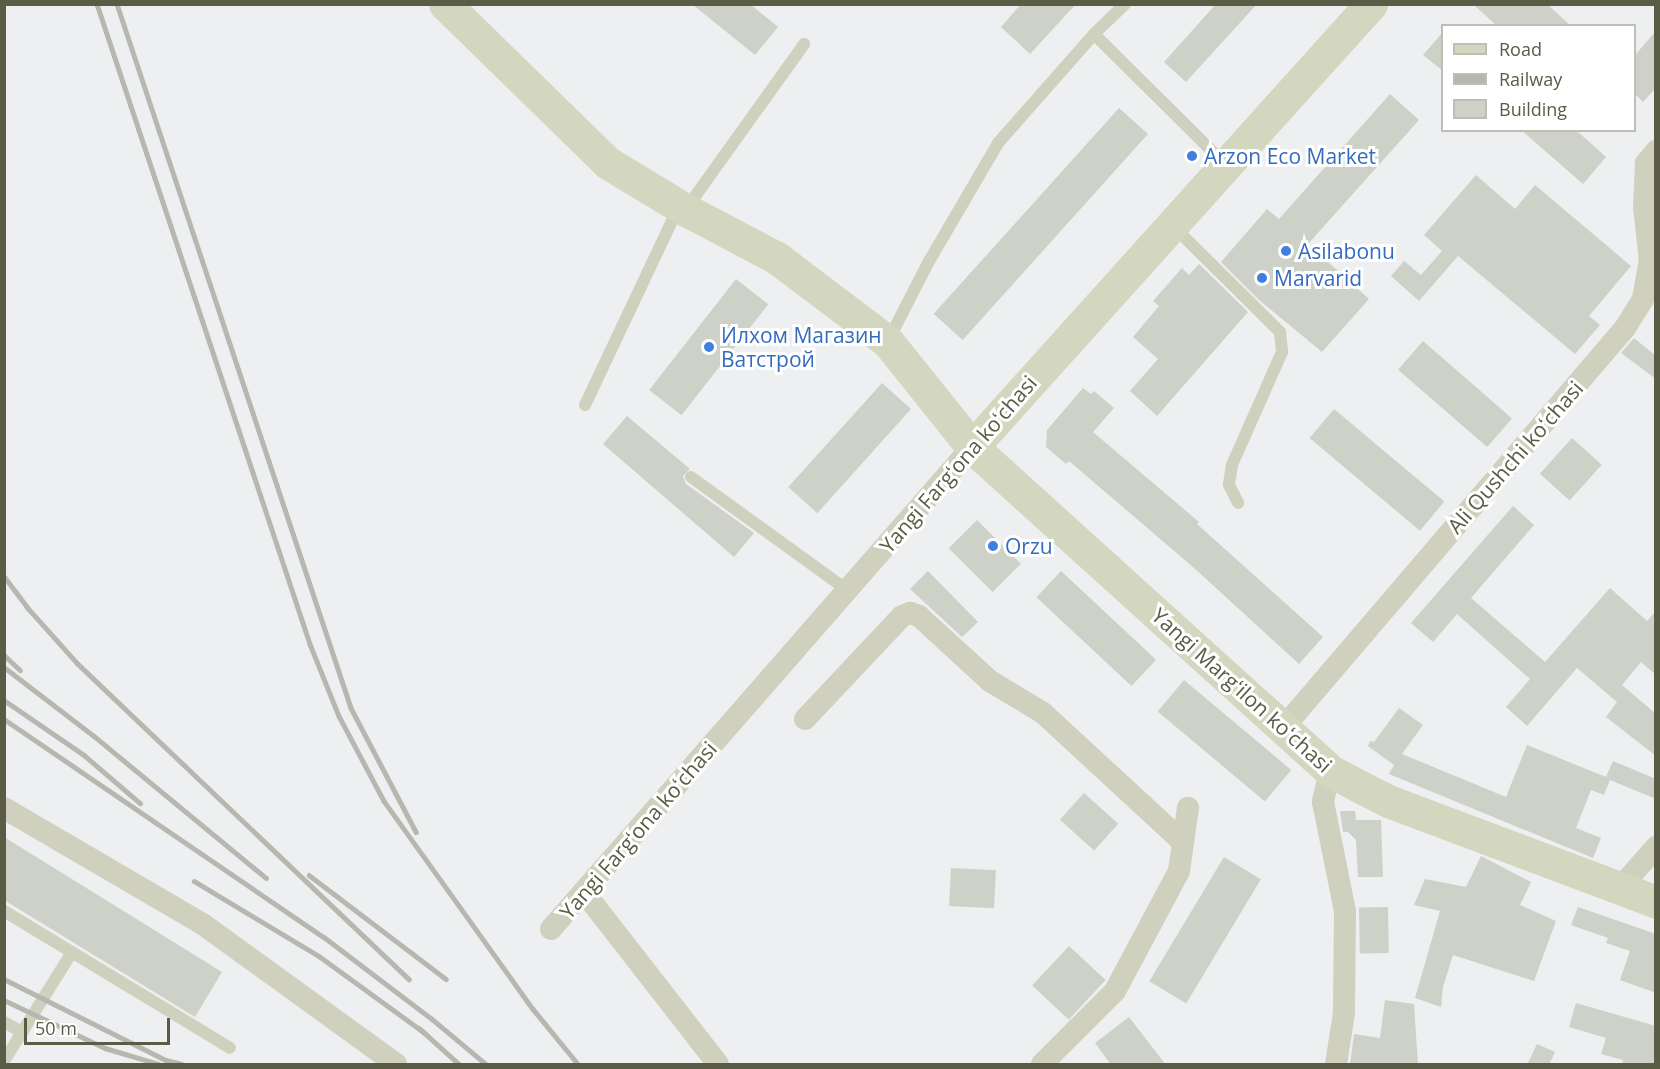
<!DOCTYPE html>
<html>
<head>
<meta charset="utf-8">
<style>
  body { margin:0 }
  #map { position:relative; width:1660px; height:1069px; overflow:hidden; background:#edeff0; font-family:"Open Sans",sans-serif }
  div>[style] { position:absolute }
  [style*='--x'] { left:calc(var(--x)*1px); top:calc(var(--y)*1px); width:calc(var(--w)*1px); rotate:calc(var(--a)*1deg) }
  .building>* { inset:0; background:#ced1c7; transform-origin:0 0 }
  .lane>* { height:12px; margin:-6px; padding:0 6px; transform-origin:6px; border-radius:6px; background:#cfd0bd }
  .street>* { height:22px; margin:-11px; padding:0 11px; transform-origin:11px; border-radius:11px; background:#cfd0bd }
  .secondary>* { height:33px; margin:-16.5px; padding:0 16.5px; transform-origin:16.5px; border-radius:16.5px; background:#d4d7bf }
  .rail>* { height:4.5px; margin:-2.25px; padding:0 2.25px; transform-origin:2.25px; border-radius:2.25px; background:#b6b8af }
  .dots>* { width:16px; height:16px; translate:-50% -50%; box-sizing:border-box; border:3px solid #fff; border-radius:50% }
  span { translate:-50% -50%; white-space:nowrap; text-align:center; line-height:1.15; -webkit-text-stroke:6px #fff; paint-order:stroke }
  .shop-label { font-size:21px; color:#366cbe }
  .left { translate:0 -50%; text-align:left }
  .street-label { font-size:21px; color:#5a5c45 }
  .frame { position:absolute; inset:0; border:6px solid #5a5c45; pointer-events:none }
  .legend { position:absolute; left:1441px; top:24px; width:195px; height:108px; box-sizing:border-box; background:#fff; border:2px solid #bdbeb5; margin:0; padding:8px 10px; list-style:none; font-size:18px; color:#5a5c45 }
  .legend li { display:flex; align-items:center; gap:12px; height:30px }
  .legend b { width:30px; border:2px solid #bdbeb5 }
  .scale { position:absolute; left:24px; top:1018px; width:146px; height:27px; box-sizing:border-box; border:3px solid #5a5c45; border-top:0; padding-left:8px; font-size:18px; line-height:21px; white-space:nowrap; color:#5a5c45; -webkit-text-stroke:4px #fff; paint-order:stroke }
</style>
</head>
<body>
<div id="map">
  <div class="building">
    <i style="clip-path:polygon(692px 4px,750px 4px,778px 27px,755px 55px)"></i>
    <i style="clip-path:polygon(1021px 4px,1076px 4px,1030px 54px,1001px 27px)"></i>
    <i style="clip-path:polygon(1216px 4px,1257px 4px,1186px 82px,1164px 62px)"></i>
    <i style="clip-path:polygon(1473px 4px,1547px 4px,1571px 26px,1497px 26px)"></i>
    <i style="clip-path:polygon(1656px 31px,1656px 88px,1643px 102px,1635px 94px,1635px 55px)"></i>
    <i style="clip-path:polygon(1443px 32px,1443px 71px,1423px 55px)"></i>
    <i style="clip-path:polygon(1390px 94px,1419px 120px,1308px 244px,1369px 299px,1322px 352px,1259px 300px,1221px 262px,1267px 209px,1279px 219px)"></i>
    <i style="left:1119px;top:108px;width:39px;height:277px;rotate:42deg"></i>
    <i style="clip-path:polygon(1521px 130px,1576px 130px,1606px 157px,1583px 184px)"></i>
    <i style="clip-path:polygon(1476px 175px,1515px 209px,1535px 185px,1631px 266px,1589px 316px,1600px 325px,1575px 354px,1458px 256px,1419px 301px,1391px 276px,1404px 261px,1421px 275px,1442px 251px,1424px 235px)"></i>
    <i style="clip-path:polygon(1199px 264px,1248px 312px,1157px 416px,1130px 391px,1158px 359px,1133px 337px,1159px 306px,1153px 301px,1182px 268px,1189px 275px)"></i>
    <i style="left:736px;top:279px;width:41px;height:141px;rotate:38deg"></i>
    <i style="clip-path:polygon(1634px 338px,1656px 356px,1656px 379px,1621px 353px)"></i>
    <i style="left:1423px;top:341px;width:118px;height:38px;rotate:41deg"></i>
    <i style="left:882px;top:383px;width:39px;height:140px;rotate:42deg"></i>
    <i style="clip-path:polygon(1083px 388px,1091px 394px,1094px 391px,1114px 408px,1093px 432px,1199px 522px,1197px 524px,1323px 637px,1299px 664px,1193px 567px,1069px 461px,1066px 464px,1046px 447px,1047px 430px)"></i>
    <i style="left:1334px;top:409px;width:144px;height:38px;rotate:40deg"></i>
    <i style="clip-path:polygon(627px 416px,690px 469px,683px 476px,686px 484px,754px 533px,734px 557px,603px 444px)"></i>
    <i style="left:1572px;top:438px;width:40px;height:48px;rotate:42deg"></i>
    <i style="clip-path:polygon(1513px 506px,1534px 525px,1471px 598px,1545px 662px,1610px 588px,1647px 621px,1656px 611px,1656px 675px,1641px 662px,1622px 685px,1656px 714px,1656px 756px,1606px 717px,1617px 702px,1577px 668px,1527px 726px,1506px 707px,1530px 679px,1457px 614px,1433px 642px,1411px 623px)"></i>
    <i style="left:977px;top:520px;width:62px;height:40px;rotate:45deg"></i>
    <i style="clip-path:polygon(928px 571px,978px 622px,962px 637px,910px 589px)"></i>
    <i style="left:1061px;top:571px;width:130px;height:36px;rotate:43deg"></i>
    <i style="left:1184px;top:680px;width:140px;height:41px;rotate:40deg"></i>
    <i style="clip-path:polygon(1399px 708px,1423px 725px,1402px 754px,1506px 797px,1527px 745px,1606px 777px,1613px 761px,1656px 779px,1656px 799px,1610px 780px,1604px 795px,1591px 790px,1576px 828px,1601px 838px,1593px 858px,1389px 774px,1394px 765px,1368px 746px,1370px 741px,1374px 742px)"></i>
    <i style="left:1084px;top:793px;width:46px;height:36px;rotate:42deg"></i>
    <i style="clip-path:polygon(1340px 811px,1355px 811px,1356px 820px,1381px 820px,1383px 877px,1358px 877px,1356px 840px,1348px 832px,1343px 832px)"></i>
    <i style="clip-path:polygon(4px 837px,222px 972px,195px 1017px,4px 900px)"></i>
    <i style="clip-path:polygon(1481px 856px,1531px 882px,1520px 905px,1556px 921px,1534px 981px,1453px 955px,1443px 987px,1441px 1007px,1415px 998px,1440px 911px,1414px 905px,1425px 879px,1466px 887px)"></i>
    <i style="left:1224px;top:857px;width:43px;height:145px;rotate:31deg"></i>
    <i style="left:951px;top:868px;width:45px;height:38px;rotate:3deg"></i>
    <i style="left:1388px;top:907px;width:46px;height:29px;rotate:89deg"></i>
    <i style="clip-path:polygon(1578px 907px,1656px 934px,1656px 993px,1620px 980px,1630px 951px,1606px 943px,1608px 938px,1571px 925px)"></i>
    <i style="left:1069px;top:946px;width:50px;height:54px;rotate:43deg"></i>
    <i style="clip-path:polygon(1385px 1000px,1414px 1004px,1418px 1065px,1350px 1065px,1354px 1034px,1380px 1038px)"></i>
    <i style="clip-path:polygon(1576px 1003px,1656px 1026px,1656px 1065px,1622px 1065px,1623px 1060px,1601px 1054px,1606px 1038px,1569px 1027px)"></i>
    <i style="clip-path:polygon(1129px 1017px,1166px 1065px,1111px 1065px,1095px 1043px)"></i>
    <i style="clip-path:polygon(1537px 1044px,1555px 1052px,1549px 1065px,1527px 1065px)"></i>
  </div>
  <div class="lane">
    <i style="--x:1094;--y:34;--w:185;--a:44.8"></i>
    <i style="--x:686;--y:209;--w:203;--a:-54.4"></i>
    <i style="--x:1173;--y:226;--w:151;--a:44.7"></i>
    <i style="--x:1280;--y:332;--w:20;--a:84"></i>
    <i style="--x:1282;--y:352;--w:124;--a:113.9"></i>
    <i style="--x:1232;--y:465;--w:20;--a:99"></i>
    <i style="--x:1229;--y:485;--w:20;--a:63"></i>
    <i style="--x:888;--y:341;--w:88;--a:-62.9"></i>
    <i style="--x:928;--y:263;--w:139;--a:-59.7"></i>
    <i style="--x:998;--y:143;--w:145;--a:-48.6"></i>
    <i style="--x:1094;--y:34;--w:43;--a:-44.1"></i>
    <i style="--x:585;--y:405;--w:218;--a:-64.7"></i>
    <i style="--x:691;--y:477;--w:193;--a:35.9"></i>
    <i style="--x:4;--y:911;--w:264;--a:31.2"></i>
    <i style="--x:4;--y:1022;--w:21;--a:29"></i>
    <i style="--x:4;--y:1061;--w:128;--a:-58"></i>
  </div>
  <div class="street">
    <i style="--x:805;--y:719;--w:141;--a:-46.7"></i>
    <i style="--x:902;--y:616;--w:9;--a:-21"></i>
    <i style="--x:910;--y:613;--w:9;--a:18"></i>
    <i style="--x:919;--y:616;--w:96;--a:42.5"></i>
    <i style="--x:990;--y:681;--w:62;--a:31.1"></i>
    <i style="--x:1043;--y:713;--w:190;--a:42.7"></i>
    <i style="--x:1283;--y:728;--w:526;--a:-49.47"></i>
    <i style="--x:1625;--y:328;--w:34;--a:-58"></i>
    <i style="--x:1643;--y:299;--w:39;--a:-80"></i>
    <i style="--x:1650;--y:261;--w:54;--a:-96.3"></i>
    <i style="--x:1644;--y:207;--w:44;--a:-87.4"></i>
    <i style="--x:1646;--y:163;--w:16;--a:-50"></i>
    <i style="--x:1330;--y:771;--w:32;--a:103"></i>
    <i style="--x:1323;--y:802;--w:111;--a:78.6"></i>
    <i style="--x:1345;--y:911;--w:102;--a:90.6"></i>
    <i style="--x:1344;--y:1013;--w:52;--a:98.9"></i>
    <i style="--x:4;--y:808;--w:232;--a:30.3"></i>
    <i style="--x:204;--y:925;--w:237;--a:35.9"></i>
    <i style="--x:1619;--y:889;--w:56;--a:-48.6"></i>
    <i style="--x:584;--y:892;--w:218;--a:52.1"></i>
    <i style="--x:551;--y:929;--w:640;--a:-48.86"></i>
    <i style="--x:1042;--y:1064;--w:103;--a:-45"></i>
    <i style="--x:1115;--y:991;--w:136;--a:-61.9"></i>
    <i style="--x:1179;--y:871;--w:64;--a:-81.9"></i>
  </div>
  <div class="secondary">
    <i style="--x:445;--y:4;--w:228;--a:44.3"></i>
    <i style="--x:608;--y:163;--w:91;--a:31.1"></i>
    <i style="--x:686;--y:210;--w:103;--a:27.8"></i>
    <i style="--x:777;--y:258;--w:139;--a:37.1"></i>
    <i style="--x:888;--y:342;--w:134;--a:51.3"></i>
    <i style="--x:972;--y:447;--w:483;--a:42.1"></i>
    <i style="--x:1330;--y:771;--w:65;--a:27.3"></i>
    <i style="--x:1388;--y:801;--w:286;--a:20.6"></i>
    <i style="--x:972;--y:447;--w:596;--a:-47.99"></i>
  </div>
  <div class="rail">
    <i style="--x:97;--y:4;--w:675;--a:71.59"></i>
    <i style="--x:310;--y:644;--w:78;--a:68.1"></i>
    <i style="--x:339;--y:716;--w:96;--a:62.1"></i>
    <i style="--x:384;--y:801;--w:256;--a:54.4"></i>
    <i style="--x:533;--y:1009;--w:71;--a:50.7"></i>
    <i style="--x:117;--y:4;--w:742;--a:71.61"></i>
    <i style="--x:351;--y:708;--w:140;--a:62.3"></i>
    <i style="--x:4;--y:576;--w:39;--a:53"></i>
    <i style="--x:27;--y:607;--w:76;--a:48.2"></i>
    <i style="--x:78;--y:664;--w:457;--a:43.6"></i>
    <i style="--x:4;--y:655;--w:22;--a:43"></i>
    <i style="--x:4;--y:667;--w:113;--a:37.5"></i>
    <i style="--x:94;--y:736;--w:223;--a:39.5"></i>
    <i style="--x:4;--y:700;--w:97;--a:34.5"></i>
    <i style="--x:84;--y:755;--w:74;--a:40.6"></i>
    <i style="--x:4;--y:719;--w:387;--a:34.3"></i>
    <i style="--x:324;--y:937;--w:136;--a:37.2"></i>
    <i style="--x:432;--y:1019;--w:70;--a:39.8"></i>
    <i style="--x:309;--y:875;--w:172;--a:37.2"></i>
    <i style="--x:194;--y:881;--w:146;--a:31"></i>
    <i style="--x:319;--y:956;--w:131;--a:36"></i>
    <i style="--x:4;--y:979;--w:181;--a:26.6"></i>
    <i style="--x:166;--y:1060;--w:16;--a:14"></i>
    <i style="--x:4;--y:1000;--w:112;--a:25.4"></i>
    <i style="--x:105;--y:1048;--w:56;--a:16.5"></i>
    <i style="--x:419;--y:1028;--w:54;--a:42"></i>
  </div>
  <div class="dots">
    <i style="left:1192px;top:156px;background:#3f7fe0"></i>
    <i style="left:1286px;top:251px;background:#3f7fe0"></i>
    <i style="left:1262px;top:278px;background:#3f7fe0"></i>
    <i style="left:709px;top:347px;background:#3f7fe0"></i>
    <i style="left:993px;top:546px;background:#3f7fe0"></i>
  </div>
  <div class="shop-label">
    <span class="left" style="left:1204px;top:156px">Arzon Eco Market</span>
    <span class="left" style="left:1298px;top:251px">Asilabonu</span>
    <span class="left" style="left:1274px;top:278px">Marvarid</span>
    <span class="left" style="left:721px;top:347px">Илхом Магазин<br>Ватстрой</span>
    <span class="left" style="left:1005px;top:546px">Orzu</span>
  </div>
  <div class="street-label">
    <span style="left:1515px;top:457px;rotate:-49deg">Ali Qushchi koʻchasi</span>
    <span style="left:958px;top:464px;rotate:-49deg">Yangi Fargʻona koʻchasi</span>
    <span style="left:1242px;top:690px;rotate:42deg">Yangi Margʻilon koʻchasi</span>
    <span style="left:638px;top:830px;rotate:-49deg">Yangi Fargʻona koʻchasi</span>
  </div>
  <div class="frame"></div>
  <ul class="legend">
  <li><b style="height:8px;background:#d4d7bf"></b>Road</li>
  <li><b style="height:8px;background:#b6b8af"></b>Railway</li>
  <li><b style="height:16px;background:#ced1c7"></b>Building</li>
  </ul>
  <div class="scale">50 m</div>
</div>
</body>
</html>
